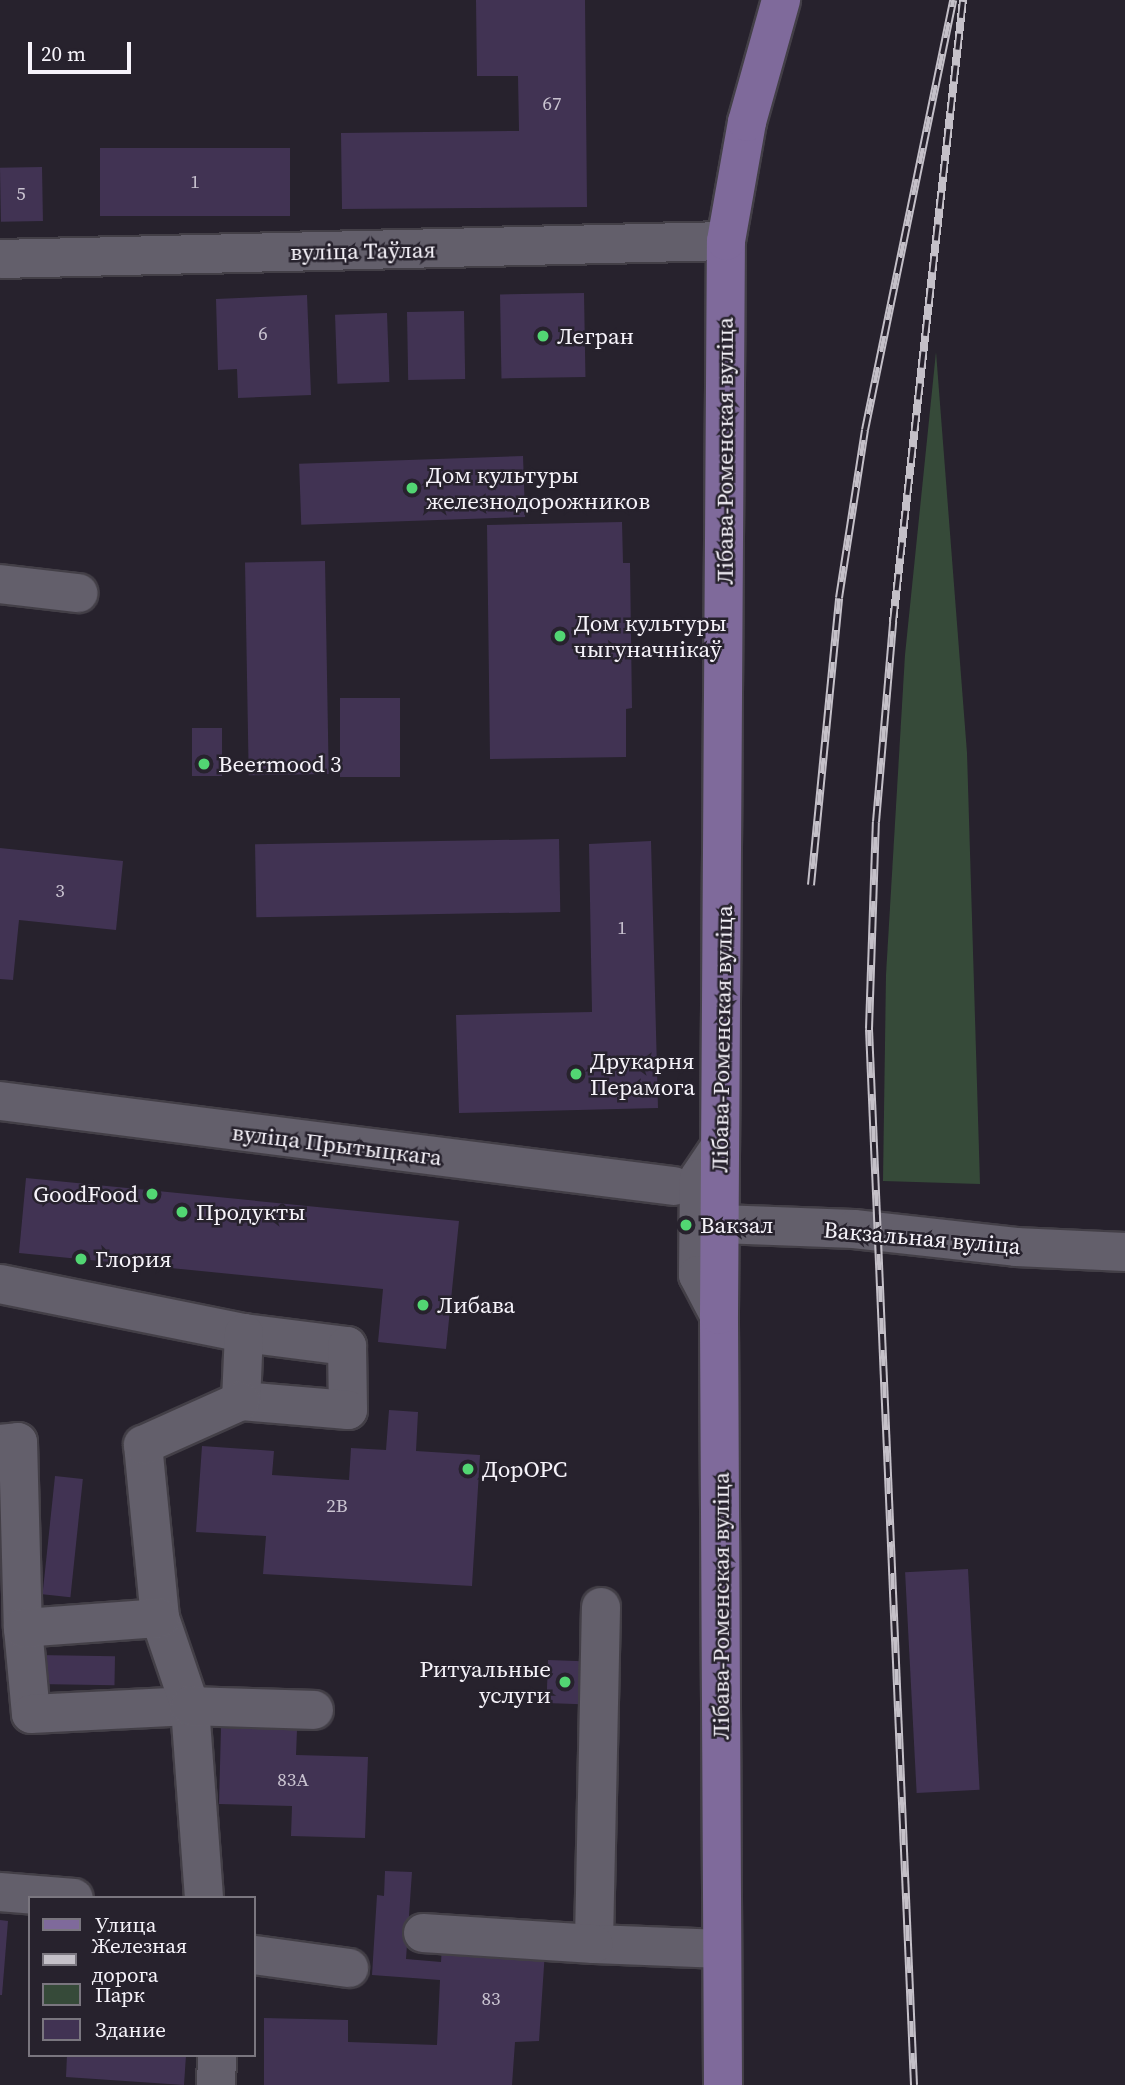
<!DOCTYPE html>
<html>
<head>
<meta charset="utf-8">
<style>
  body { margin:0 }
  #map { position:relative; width:1125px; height:2085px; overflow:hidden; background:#27222d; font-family:"Source Serif 4",serif }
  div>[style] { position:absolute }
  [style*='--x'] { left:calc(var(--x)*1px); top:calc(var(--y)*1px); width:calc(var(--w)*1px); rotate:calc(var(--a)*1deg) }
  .green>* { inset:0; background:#364a39 }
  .building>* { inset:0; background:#413353; transform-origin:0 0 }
  .roads { filter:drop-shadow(2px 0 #433f47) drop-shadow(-2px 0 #433f47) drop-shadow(0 2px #433f47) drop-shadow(0 -2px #433f47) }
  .minor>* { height:38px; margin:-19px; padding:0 19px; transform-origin:19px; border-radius:19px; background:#635f6b }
  .major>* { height:38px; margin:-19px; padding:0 19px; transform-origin:19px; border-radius:19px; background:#7f6a9b }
  .rail>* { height:8px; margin-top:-4px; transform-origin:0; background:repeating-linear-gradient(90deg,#27222d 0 16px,#c4c0c8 0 32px); box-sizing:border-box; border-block:2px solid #c4c0c8 }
  .dots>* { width:19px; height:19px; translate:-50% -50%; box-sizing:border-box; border:4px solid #27222d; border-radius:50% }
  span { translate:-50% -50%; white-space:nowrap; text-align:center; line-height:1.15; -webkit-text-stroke:5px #27222d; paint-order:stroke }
  .number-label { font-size:19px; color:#c9c3d0 }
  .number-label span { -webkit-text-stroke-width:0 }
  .street-label { font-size:23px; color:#f6f3fa }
  .poi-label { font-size:23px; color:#f6f3fa }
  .left { translate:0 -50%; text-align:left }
  .right { translate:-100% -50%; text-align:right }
  .legend { position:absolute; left:28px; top:1896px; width:228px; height:161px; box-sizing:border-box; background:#27222d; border:2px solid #7a767f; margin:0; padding:9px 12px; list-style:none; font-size:21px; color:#f6f3fa }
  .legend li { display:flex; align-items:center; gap:14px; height:35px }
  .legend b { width:35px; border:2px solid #7a767f }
  .scale { position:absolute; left:28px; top:42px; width:103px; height:32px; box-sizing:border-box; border:4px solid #f6f3fa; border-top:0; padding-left:9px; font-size:21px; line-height:24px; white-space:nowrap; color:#f6f3fa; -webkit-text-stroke:5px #27222d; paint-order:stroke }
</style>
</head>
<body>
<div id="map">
  <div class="green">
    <i style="clip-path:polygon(936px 352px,967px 753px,980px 1184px,883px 1181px,886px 975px,905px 655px)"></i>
  </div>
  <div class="building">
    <i style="clip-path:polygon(476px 0,585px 0,587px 207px,342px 209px,341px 133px,519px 131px,518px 76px,477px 76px)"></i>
    <i style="left:100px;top:148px;width:190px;height:68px"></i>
    <i style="left:42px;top:167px;width:54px;height:42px;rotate:89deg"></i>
    <i style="left:584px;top:293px;width:84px;height:84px;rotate:89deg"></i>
    <i style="clip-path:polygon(307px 295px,311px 395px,238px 398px,237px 369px,218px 370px,216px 299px)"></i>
    <i style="left:464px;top:311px;width:68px;height:57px;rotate:89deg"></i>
    <i style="left:387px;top:313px;width:69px;height:52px;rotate:88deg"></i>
    <i style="left:523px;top:456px;width:61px;height:224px;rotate:88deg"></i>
    <i style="clip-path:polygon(622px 522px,623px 563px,630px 563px,632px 708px,626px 709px,626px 757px,490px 759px,487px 525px)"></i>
    <i style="left:325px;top:561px;width:213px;height:80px;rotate:89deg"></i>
    <i style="left:400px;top:698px;width:79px;height:60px;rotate:90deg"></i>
    <i style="left:192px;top:728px;width:30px;height:48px"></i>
    <i style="left:559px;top:839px;width:73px;height:304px;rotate:89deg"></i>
    <i style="clip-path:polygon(651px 841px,658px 1108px,459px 1113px,456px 1015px,592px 1012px,589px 844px)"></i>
    <i style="clip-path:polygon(0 848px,123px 861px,116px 930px,19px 920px,13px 980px,0 979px)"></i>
    <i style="clip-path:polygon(26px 1178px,459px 1221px,446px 1349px,378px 1342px,383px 1289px,19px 1253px)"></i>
    <i style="clip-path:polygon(389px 1410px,418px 1412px,416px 1451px,480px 1455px,472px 1586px,263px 1574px,266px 1536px,196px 1532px,202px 1446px,274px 1451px,272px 1475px,349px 1480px,351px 1448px,386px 1450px)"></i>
    <i style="left:55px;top:1476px;width:28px;height:119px;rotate:6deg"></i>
    <i style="left:968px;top:1569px;width:221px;height:63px;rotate:87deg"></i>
    <i style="left:37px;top:1655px;width:78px;height:29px;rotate:1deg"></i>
    <i style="left:548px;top:1660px;width:35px;height:43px;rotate:2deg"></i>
    <i style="clip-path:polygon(221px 1728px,297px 1730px,296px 1755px,368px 1757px,365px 1838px,291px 1836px,292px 1806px,219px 1804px)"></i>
    <i style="clip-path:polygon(385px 1871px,412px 1872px,406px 1959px,441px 1962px,442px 1945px,545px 1951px,539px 2041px,515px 2042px,512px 2085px,264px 2085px,264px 2018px,348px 2020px,348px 2042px,437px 2045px,440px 1980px,372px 1975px,377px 1895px,384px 1896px)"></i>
    <i style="clip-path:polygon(0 1920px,8px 1921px,2px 1995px,0 1995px)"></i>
    <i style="clip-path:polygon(67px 2055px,186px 2055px,184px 2085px,66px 2077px)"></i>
  </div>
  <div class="roads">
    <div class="minor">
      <i style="--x:0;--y:259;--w:726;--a:-1.42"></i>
      <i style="--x:0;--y:584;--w:79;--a:6.6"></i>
      <i style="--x:0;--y:1101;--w:679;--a:7.19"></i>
      <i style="--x:717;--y:1151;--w:32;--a:124"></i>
      <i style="--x:699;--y:1178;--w:97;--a:90.6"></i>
      <i style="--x:698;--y:1275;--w:45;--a:62.3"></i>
      <i style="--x:720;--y:1224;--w:134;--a:2.1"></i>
      <i style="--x:854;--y:1229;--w:163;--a:6.3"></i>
      <i style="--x:1016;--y:1247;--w:109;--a:2.6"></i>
      <i style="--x:0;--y:1284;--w:249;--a:11.4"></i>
      <i style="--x:244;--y:1333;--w:104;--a:7.2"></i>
      <i style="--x:347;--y:1346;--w:64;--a:89.1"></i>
      <i style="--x:348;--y:1410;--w:107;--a:-175.2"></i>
      <i style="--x:241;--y:1401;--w:68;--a:-87.5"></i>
      <i style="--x:0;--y:1444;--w:18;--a:-6"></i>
      <i style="--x:18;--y:1442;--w:186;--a:88.5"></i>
      <i style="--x:23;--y:1628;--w:86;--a:84.7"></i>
      <i style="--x:31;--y:1714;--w:159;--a:-2.9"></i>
      <i style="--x:190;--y:1706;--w:93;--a:-108.8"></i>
      <i style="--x:160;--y:1618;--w:174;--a:-95.6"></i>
      <i style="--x:143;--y:1445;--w:107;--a:-24.2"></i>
      <i style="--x:601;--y:1607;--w:337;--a:91.2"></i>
      <i style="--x:594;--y:1944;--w:128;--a:2.2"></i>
      <i style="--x:23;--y:1628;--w:137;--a:-4.2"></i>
      <i style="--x:0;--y:1892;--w:74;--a:4.6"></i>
      <i style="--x:204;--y:1898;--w:193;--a:-94.2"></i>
      <i style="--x:190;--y:1706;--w:124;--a:1.8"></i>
      <i style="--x:423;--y:1933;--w:171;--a:3.7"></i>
      <i style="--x:254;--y:1955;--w:96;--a:7.8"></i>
      <i style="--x:216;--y:2085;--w:30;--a:-88"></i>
    </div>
    <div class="major">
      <i style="--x:723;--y:2085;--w:770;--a:-90.3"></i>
      <i style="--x:719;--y:1315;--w:1074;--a:-89.63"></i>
      <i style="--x:726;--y:241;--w:121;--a:-80"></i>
      <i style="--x:747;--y:122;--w:127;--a:-74.4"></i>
    </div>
  </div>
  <div class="rail">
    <i style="--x:811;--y:885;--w:288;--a:-84.4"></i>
    <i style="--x:839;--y:598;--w:170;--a:-81.2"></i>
    <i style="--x:865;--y:430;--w:439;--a:-78.4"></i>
    <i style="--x:914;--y:2085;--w:1057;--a:-92.44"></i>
    <i style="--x:869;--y:1029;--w:207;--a:-88.1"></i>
    <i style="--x:876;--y:822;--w:201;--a:-85.1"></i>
    <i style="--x:893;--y:622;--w:626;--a:-83.58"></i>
  </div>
  <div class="dots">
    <i style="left:543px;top:336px;background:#52d673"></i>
    <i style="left:412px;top:488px;background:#52d673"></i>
    <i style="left:560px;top:636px;background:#52d673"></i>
    <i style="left:204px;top:764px;background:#52d673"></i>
    <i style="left:576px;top:1074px;background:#52d673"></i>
    <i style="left:152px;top:1194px;background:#52d673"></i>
    <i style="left:182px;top:1212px;background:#52d673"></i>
    <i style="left:686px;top:1225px;background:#52d673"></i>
    <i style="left:81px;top:1259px;background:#52d673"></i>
    <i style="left:423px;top:1305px;background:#52d673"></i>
    <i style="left:468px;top:1469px;background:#52d673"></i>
    <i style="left:565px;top:1682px;background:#52d673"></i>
  </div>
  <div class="number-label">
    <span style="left:552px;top:104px">67</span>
    <span style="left:195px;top:182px">1</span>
    <span style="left:21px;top:194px">5</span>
    <span style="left:263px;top:334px">6</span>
    <span style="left:60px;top:891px">3</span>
    <span style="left:622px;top:928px">1</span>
    <span style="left:337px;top:1506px">2B</span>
    <span style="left:293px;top:1780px">83А</span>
    <span style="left:491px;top:1999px">83</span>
  </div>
  <div class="street-label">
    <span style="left:363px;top:251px;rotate:-1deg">вуліца Таўлая</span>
    <span style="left:725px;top:451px;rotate:-90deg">Лібава-Роменская вуліца</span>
    <span style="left:722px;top:1039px;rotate:-89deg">Лібава-Роменская вуліца</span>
    <span style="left:337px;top:1145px;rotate:7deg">вуліца Прытыцкага</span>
    <span style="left:922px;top:1238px;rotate:5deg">Вакзальная вуліца</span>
    <span style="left:721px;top:1606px;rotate:-90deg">Лібава-Роменская вуліца</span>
  </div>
  <div class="poi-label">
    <span class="left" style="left:557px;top:336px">Легран</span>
    <span class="left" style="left:426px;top:488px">Дом культуры<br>железнодорожников</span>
    <span class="left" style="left:574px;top:636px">Дом культуры<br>чыгуначнікаў</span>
    <span class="left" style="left:218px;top:764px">Beermood 3</span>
    <span class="left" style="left:590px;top:1074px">Друкарня<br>Перамога</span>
    <span class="right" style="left:138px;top:1194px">GoodFood</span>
    <span class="left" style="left:196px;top:1212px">Продукты</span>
    <span class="left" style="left:700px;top:1225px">Вакзал</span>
    <span class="left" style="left:95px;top:1259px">Глория</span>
    <span class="left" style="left:437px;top:1305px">Либава</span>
    <span class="left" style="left:482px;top:1469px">ДорОРС</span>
    <span class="right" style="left:551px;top:1682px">Ритуальные<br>услуги</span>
  </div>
  <ul class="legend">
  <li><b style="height:9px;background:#7f6a9b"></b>Улица</li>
  <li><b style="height:9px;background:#c4c0c8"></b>Железная дорога</li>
  <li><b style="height:19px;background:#364a39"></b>Парк</li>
  <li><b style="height:19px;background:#413353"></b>Здание</li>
  </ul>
  <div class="scale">20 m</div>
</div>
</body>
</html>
